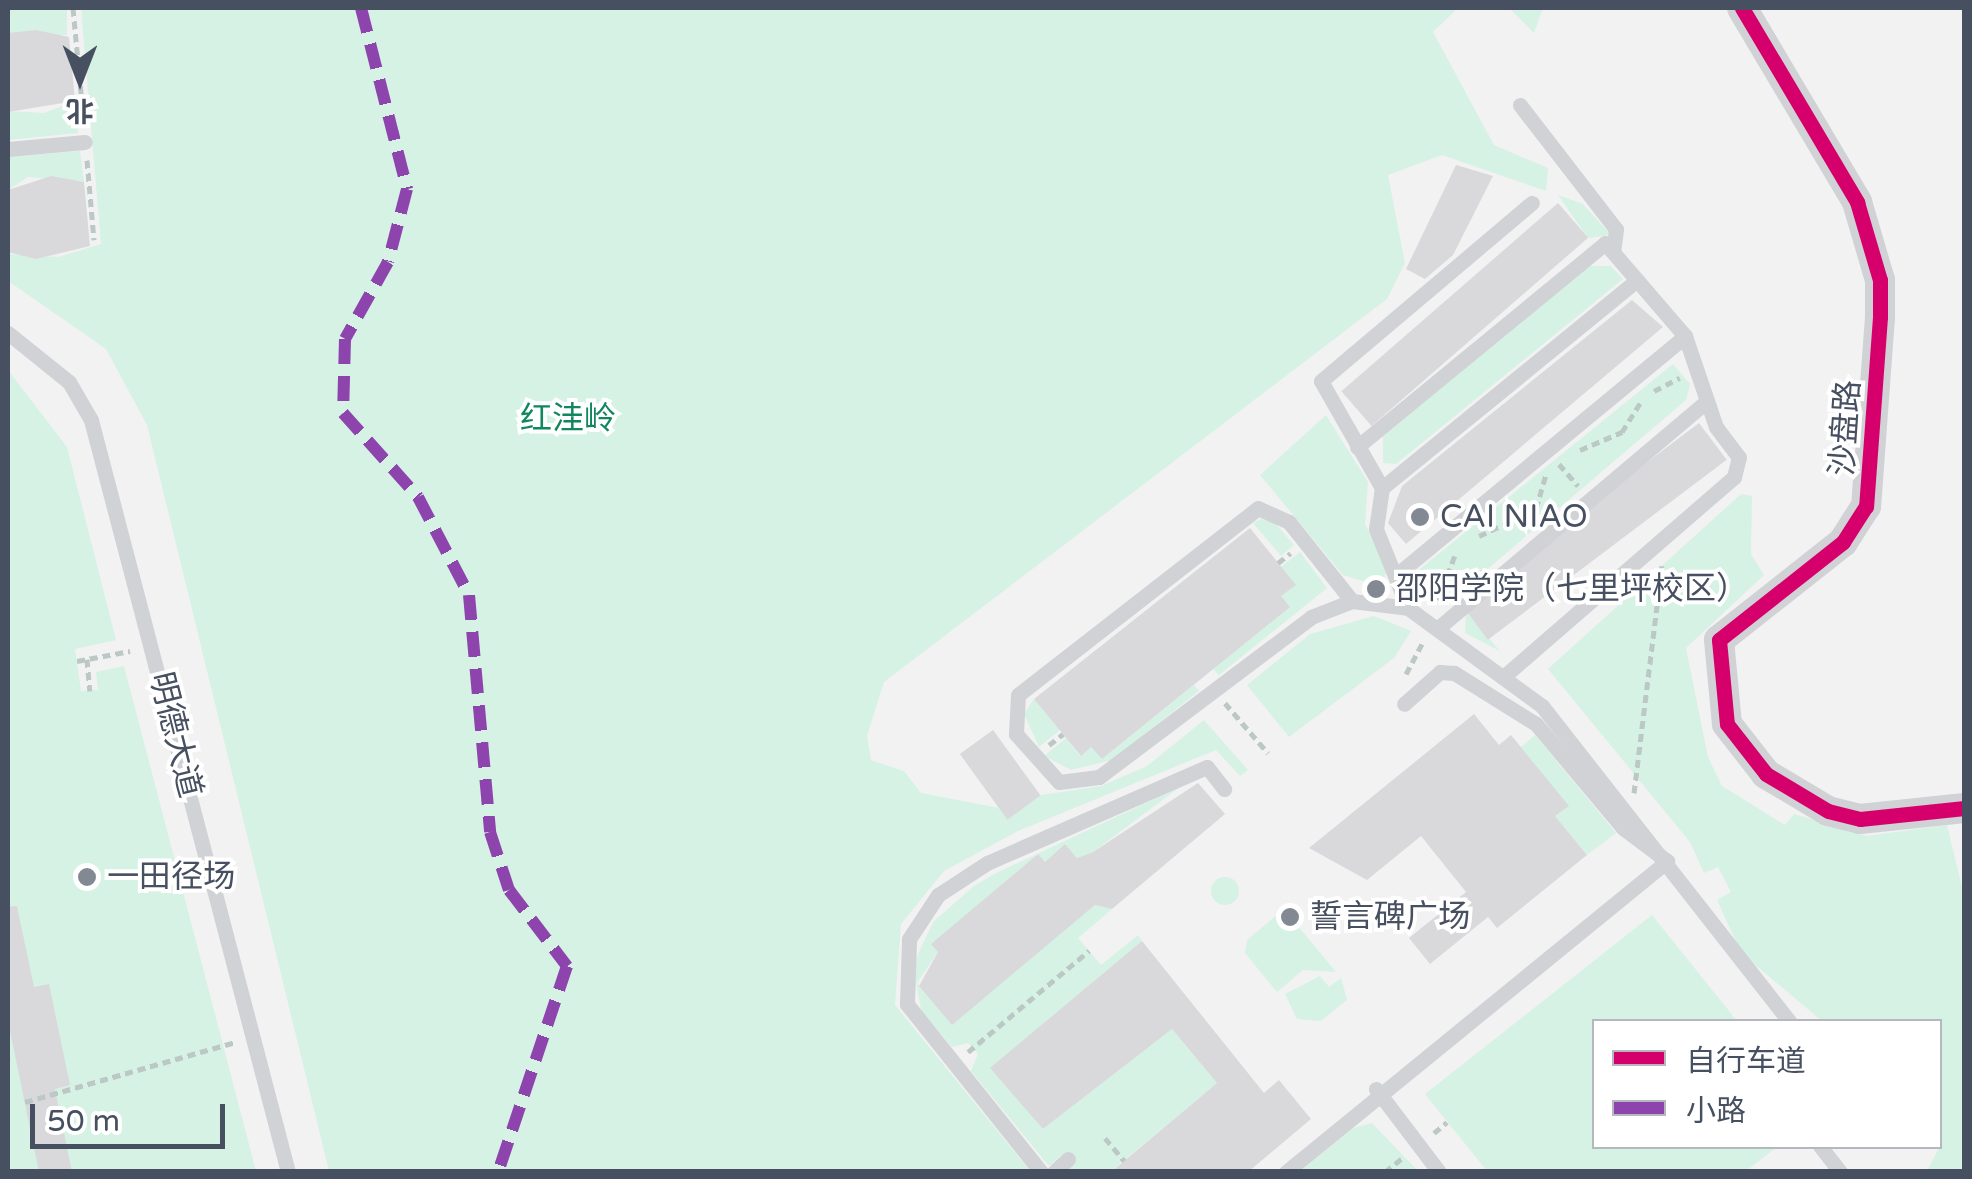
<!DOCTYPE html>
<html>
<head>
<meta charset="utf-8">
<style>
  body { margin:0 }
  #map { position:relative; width:1972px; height:1179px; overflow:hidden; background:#f2f2f2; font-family:"Varela Round","Noto Sans SC",sans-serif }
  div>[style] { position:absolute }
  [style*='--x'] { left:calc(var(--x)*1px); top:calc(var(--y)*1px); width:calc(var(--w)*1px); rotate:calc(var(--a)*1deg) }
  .green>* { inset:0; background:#d5f2e5; transform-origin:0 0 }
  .round { border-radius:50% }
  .building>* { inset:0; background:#d9d9dc; transform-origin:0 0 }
  .path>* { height:5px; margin-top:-2.5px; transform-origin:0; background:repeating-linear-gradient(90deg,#bcc8c6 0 8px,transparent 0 13px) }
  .lane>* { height:15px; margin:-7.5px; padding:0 7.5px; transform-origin:7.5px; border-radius:7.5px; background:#d0d2d5 }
  .street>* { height:30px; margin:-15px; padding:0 15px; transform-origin:15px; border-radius:15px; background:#d0d2d5 }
  .quiet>* { height:12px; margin-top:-6px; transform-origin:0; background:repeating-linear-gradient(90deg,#8e44ad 0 25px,transparent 0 37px) }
  .cycleway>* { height:15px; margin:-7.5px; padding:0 7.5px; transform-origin:7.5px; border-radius:7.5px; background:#d6006c }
  .dots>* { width:28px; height:28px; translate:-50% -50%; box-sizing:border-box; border:5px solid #fff; border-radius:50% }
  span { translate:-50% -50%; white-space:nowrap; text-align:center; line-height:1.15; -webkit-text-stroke:8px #fff; paint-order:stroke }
  .park-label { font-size:32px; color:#12875e }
  .street-label { font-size:32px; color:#475060 }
  .poi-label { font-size:32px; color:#475060 }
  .left { translate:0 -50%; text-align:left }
  .frame { position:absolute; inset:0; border:10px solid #475060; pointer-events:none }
  .legend { position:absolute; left:1592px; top:1019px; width:350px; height:130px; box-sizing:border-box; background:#fff; border:2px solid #b5b9bf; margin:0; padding:12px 18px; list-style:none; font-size:30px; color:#475060 }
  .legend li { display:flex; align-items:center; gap:20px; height:50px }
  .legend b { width:50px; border:2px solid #b5b9bf }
  .north { position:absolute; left:30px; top:30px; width:100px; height:100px; -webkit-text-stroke:8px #fff; paint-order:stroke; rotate:180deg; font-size:28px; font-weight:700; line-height:40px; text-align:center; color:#475060 }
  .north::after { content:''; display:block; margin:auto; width:35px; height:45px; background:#475060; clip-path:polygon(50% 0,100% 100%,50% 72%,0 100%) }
  .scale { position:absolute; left:30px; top:1104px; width:195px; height:45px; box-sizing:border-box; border:5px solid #475060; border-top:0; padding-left:12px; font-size:30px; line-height:35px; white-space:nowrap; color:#475060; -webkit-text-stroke:8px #fff; paint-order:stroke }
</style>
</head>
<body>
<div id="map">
  <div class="green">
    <i style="left:8px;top:8px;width:59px;height:27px"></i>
    <i style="clip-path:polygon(81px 8px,1458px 8px,1433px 32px,1494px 145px,1548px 168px,1546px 191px,1442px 155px,1388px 175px,1405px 263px,1387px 299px,884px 682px,867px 736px,871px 760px,904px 771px,921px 793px,999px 808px,1008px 819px,1041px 795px,1101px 786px,1147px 766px,1204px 720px,1248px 770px,1240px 776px,1216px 750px,1018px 831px,944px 871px,901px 924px,895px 1005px,1030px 1171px,329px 1171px,147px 425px,106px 349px,8px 281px,8px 254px,59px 257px,101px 244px)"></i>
    <i style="clip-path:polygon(1509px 8px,1543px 8px,1534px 33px)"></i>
    <i style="clip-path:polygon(75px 101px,78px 133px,8px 140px,8px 111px,44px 113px)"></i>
    <i style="clip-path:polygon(80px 151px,84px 182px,28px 177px,8px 190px,8px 157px)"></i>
    <i style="clip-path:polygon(1558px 195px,1583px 204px,1611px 235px,1588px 238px)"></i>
    <i style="clip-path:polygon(1590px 266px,1611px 266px,1623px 279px,1396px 464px,1383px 463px,1383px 436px)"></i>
    <i style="clip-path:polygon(1673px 364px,1690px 384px,1686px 400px,1450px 601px,1417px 585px,1420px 569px)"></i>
    <i style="clip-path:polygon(8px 370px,67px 447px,116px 640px,75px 649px,81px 691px,98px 690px,96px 672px,124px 666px,256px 1171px,8px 1171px)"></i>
    <i style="clip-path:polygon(1326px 415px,1368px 482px,1365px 524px,1387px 569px,1382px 587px,1343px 575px,1260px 475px)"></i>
    <i style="clip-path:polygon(1741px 494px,1752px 496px,1751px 554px,1764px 575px,1686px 648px,1708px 757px,1722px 786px,1785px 825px,1794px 814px,1867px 836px,1947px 825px,1964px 895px,1964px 1171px,1927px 1171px,1940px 1146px,1940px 1022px,1822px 1021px,1741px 953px,1717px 900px,1731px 892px,1718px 867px,1704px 873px,1690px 842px,1548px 669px)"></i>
    <i style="clip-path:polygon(1261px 519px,1275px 523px,1294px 545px,1281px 556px,1253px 523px)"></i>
    <i style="clip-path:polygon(1300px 552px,1327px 588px,1219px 675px,1213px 669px,1289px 607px,1281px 596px,1295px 584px,1281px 567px)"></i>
    <i style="clip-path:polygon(1466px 611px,1500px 651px,1465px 633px)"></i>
    <i style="clip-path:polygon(1374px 616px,1411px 631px,1394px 658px,1289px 737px,1247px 685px,1310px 634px)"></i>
    <i style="clip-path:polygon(1194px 685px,1199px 691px,1112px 760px,1071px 770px,1044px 756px,1066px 738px,1080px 756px,1091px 747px,1102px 759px)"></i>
    <i style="clip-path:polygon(1034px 699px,1060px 730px,1039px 747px,1024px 714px)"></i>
    <i style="clip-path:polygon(1535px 735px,1616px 833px,1587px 855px,1555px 816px,1568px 806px,1521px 747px)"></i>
    <i style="clip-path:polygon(1180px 787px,1093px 852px,1077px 858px,1065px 845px,1045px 862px,1038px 854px,932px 944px,938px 952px,917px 983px,952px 1024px,1095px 905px,1112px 909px,1078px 938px,1101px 965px,1138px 935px,1142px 941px,991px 1068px,1043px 1129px,1172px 1029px,1217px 1083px,1111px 1171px,1066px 1171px,1072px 1165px,1063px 1154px,1049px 1166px,971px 1071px,978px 1054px,968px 1043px,952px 1047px,921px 1010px,913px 965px,933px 922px,974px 886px,994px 874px)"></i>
    <i class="round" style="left:1211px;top:877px;width:28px;height:28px"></i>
    <i style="clip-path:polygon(1284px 909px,1336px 972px,1303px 970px,1277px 992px,1245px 953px,1247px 940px)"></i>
    <i style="clip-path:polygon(1652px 915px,1737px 1021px,1594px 1022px,1594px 1146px,1777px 1147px,1746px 1171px,1487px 1171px,1425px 1094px)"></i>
    <i style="clip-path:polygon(1320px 976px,1329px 987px,1341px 978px,1347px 1000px,1321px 1021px,1297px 1019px,1285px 994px)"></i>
    <i style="clip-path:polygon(1372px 1123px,1418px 1171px,1301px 1171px,1353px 1128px)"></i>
  </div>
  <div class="building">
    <i style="clip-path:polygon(36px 30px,69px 37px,75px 101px,8px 112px,8px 33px)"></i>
    <i style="clip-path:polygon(1456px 165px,1493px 176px,1453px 255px,1425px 279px,1406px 269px)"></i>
    <i style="clip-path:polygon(51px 176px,84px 182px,90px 246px,36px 259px,8px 252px,8px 190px)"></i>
    <i style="left:1558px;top:203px;width:46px;height:287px;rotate:49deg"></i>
    <i style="clip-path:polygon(1632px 300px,1663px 327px,1406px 544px,1388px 523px,1402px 486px)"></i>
    <i style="left:1699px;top:423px;width:46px;height:299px;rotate:53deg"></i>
    <i style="clip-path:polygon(1250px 528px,1296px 585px,1281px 596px,1290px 607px,1102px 759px,1091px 747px,1081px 756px,1034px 699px)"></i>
    <i style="clip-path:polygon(1474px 714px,1499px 745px,1511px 735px,1569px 806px,1555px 816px,1587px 855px,1497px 928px,1488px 917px,1430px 964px,1409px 938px,1466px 892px,1421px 836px,1367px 880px,1309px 848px)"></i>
    <i style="left:993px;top:730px;width:81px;height:41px;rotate:54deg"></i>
    <i style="clip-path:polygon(1198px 783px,1225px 814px,1112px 909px,1095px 905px,952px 1025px,919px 986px,938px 952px,931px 944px,1038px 854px,1045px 862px,1065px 844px,1077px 858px,1093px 852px)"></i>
    <i style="clip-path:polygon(17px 906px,34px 987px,49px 984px,70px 1085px,55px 1089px,72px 1172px,39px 1172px,8px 1021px,8px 907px)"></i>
    <i style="clip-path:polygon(1142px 941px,1264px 1093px,1279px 1080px,1311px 1119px,1248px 1172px,1111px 1172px,1217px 1083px,1172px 1029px,1043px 1129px,990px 1068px)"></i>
  </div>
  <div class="path">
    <i style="--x:73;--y:8;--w:117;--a:84.6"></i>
    <i style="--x:87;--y:160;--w:80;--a:85"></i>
    <i style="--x:1654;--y:391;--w:29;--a:-27"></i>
    <i style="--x:1580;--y:450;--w:46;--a:-23.2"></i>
    <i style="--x:1622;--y:432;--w:36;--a:-58"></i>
    <i style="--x:1559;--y:464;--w:29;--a:49"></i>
    <i style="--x:1479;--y:536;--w:63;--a:-25.3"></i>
    <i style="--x:1536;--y:509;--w:35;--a:-74"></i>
    <i style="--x:1278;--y:563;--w:16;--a:-38"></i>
    <i style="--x:1438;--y:600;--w:48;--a:-69.3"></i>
    <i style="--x:87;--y:659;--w:32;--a:85"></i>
    <i style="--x:77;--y:661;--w:54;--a:-10.7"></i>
    <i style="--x:1406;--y:674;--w:38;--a:-62"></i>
    <i style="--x:1225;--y:703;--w:66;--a:49.3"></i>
    <i style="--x:1049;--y:745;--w:18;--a:-38"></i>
    <i style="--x:1634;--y:793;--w:229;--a:-83"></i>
    <i style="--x:968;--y:1052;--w:158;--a:-39.9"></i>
    <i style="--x:25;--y:1102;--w:219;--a:-15.9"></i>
    <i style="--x:1434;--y:1133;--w:17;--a:-40"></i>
    <i style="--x:1105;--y:1138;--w:30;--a:50"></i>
    <i style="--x:1385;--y:1172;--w:22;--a:-39"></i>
  </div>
  <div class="lane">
    <i style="--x:1520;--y:105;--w:157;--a:52.3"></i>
    <i style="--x:1616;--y:229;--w:23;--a:97"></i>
    <i style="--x:8;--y:149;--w:77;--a:-5.2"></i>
    <i style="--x:8;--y:333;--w:78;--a:38.8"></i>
    <i style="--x:69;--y:382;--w:44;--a:59.9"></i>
    <i style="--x:91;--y:420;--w:777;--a:75.32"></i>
    <i style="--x:1357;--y:447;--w:321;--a:-39.4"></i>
    <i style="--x:1605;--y:243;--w:123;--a:49.3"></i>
    <i style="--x:1685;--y:336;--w:96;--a:71.2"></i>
    <i style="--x:1716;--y:427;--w:38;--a:53"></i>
    <i style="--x:1739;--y:457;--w:21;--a:104"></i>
    <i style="--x:1734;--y:477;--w:306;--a:139.1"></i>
    <i style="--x:1382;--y:488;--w:329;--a:-39.2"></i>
    <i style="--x:1400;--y:572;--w:370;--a:-39.6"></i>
    <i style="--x:1352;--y:601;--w:101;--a:-128.6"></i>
    <i style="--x:1289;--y:522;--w:34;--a:-156"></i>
    <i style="--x:1258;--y:508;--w:304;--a:142.1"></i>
    <i style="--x:1018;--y:695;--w:39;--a:93"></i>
    <i style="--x:1016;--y:734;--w:64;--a:48.1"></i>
    <i style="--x:1059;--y:782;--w:40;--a:-7.1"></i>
    <i style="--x:1099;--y:777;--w:266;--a:-37"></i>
    <i style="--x:1311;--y:617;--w:44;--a:-21.3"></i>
    <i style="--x:1352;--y:601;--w:56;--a:7.1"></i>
    <i style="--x:1408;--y:608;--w:166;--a:36.2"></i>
    <i style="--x:1542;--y:706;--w:402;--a:51.9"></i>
    <i style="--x:1408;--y:608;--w:85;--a:-112.1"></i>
    <i style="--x:1376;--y:529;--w:41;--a:-81.7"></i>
    <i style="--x:1382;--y:488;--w:123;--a:-119.7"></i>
    <i style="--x:1321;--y:381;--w:276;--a:-40.2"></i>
    <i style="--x:1437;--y:629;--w:353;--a:-40.2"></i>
    <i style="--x:1376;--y:1089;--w:104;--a:52.8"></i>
    <i style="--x:1820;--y:1146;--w:33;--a:52"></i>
    <i style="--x:1041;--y:1172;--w:215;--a:-128.6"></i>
    <i style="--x:907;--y:1004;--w:65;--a:-88.2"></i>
    <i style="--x:909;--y:939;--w:53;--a:-56.6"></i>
    <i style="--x:938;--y:895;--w:59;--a:-33.1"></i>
    <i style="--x:987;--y:863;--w:240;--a:-23.6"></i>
    <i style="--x:1207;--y:767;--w:28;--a:52"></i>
    <i style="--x:1054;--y:1172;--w:19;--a:-43"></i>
    <i style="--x:1286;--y:1172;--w:492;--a:-39.2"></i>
    <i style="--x:1667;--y:861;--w:55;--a:-143.1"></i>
    <i style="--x:1623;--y:828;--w:136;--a:-129.9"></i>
    <i style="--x:1536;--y:724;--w:97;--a:-148.1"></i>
    <i style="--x:1454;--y:673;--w:14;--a:-176"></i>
    <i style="--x:1440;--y:672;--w:48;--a:138.4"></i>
  </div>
  <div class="street">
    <i style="--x:1742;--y:8;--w:226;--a:59.3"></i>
    <i style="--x:1857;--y:202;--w:81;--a:73.6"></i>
    <i style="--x:1880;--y:280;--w:37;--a:90"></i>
    <i style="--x:1880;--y:317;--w:190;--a:94.2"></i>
    <i style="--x:1866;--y:506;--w:43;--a:122.6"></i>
    <i style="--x:1843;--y:542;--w:158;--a:141.7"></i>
    <i style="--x:1719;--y:640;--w:84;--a:84.6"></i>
    <i style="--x:1727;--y:724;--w:63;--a:52"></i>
    <i style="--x:1766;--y:774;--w:72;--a:30.8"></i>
    <i style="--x:1828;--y:811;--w:33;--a:14"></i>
    <i style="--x:1860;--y:819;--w:105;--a:-6"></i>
  </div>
  <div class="quiet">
    <i style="--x:361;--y:8;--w:187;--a:75.7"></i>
    <i style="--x:407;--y:189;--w:75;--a:104.6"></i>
    <i style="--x:388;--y:262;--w:88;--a:119.2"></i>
    <i style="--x:345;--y:339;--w:74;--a:91.5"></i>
    <i style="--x:343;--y:413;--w:113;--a:48.2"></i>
    <i style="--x:418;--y:497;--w:110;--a:62.5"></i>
    <i style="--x:469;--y:595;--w:238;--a:84.9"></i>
    <i style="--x:490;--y:832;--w:61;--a:71.9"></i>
    <i style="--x:509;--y:890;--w:96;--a:52.7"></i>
    <i style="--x:567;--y:966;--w:217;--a:108.5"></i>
  </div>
  <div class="cycleway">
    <i style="--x:1742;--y:8;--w:226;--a:59.3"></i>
    <i style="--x:1857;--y:202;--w:81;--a:73.6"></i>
    <i style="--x:1880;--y:280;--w:37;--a:90"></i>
    <i style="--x:1880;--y:317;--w:190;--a:94.2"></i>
    <i style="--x:1866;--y:506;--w:43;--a:122.6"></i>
    <i style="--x:1843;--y:542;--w:158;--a:141.7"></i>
    <i style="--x:1719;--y:640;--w:84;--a:84.6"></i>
    <i style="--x:1727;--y:724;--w:63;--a:52"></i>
    <i style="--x:1766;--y:774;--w:72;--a:30.8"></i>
    <i style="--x:1828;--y:811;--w:33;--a:14"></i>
    <i style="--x:1860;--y:819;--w:105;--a:-6"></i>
  </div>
  <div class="dots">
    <i style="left:1420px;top:517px;background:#838993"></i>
    <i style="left:1376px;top:589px;background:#838993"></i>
    <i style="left:87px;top:877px;background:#838993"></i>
    <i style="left:1290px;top:917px;background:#838993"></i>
  </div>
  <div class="park-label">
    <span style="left:568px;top:419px">红洼岭</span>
  </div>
  <div class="street-label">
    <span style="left:1846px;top:428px;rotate:-86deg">沙盘路</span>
    <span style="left:175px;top:735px;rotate:76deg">明德大道</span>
  </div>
  <div class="poi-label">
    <span class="left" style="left:1440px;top:517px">CAI NIAO</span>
    <span class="left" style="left:1396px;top:589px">邵阳学院（七里坪校区）</span>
    <span class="left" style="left:107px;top:877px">一田径场</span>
    <span class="left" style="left:1310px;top:917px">誓言碑广场</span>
  </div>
  <div class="frame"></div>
  <ul class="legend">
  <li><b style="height:12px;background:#d6006c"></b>自行车道</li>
  <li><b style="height:12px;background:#8e44ad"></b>小路</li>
  </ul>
  <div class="north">北</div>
  <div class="scale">50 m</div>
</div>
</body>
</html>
